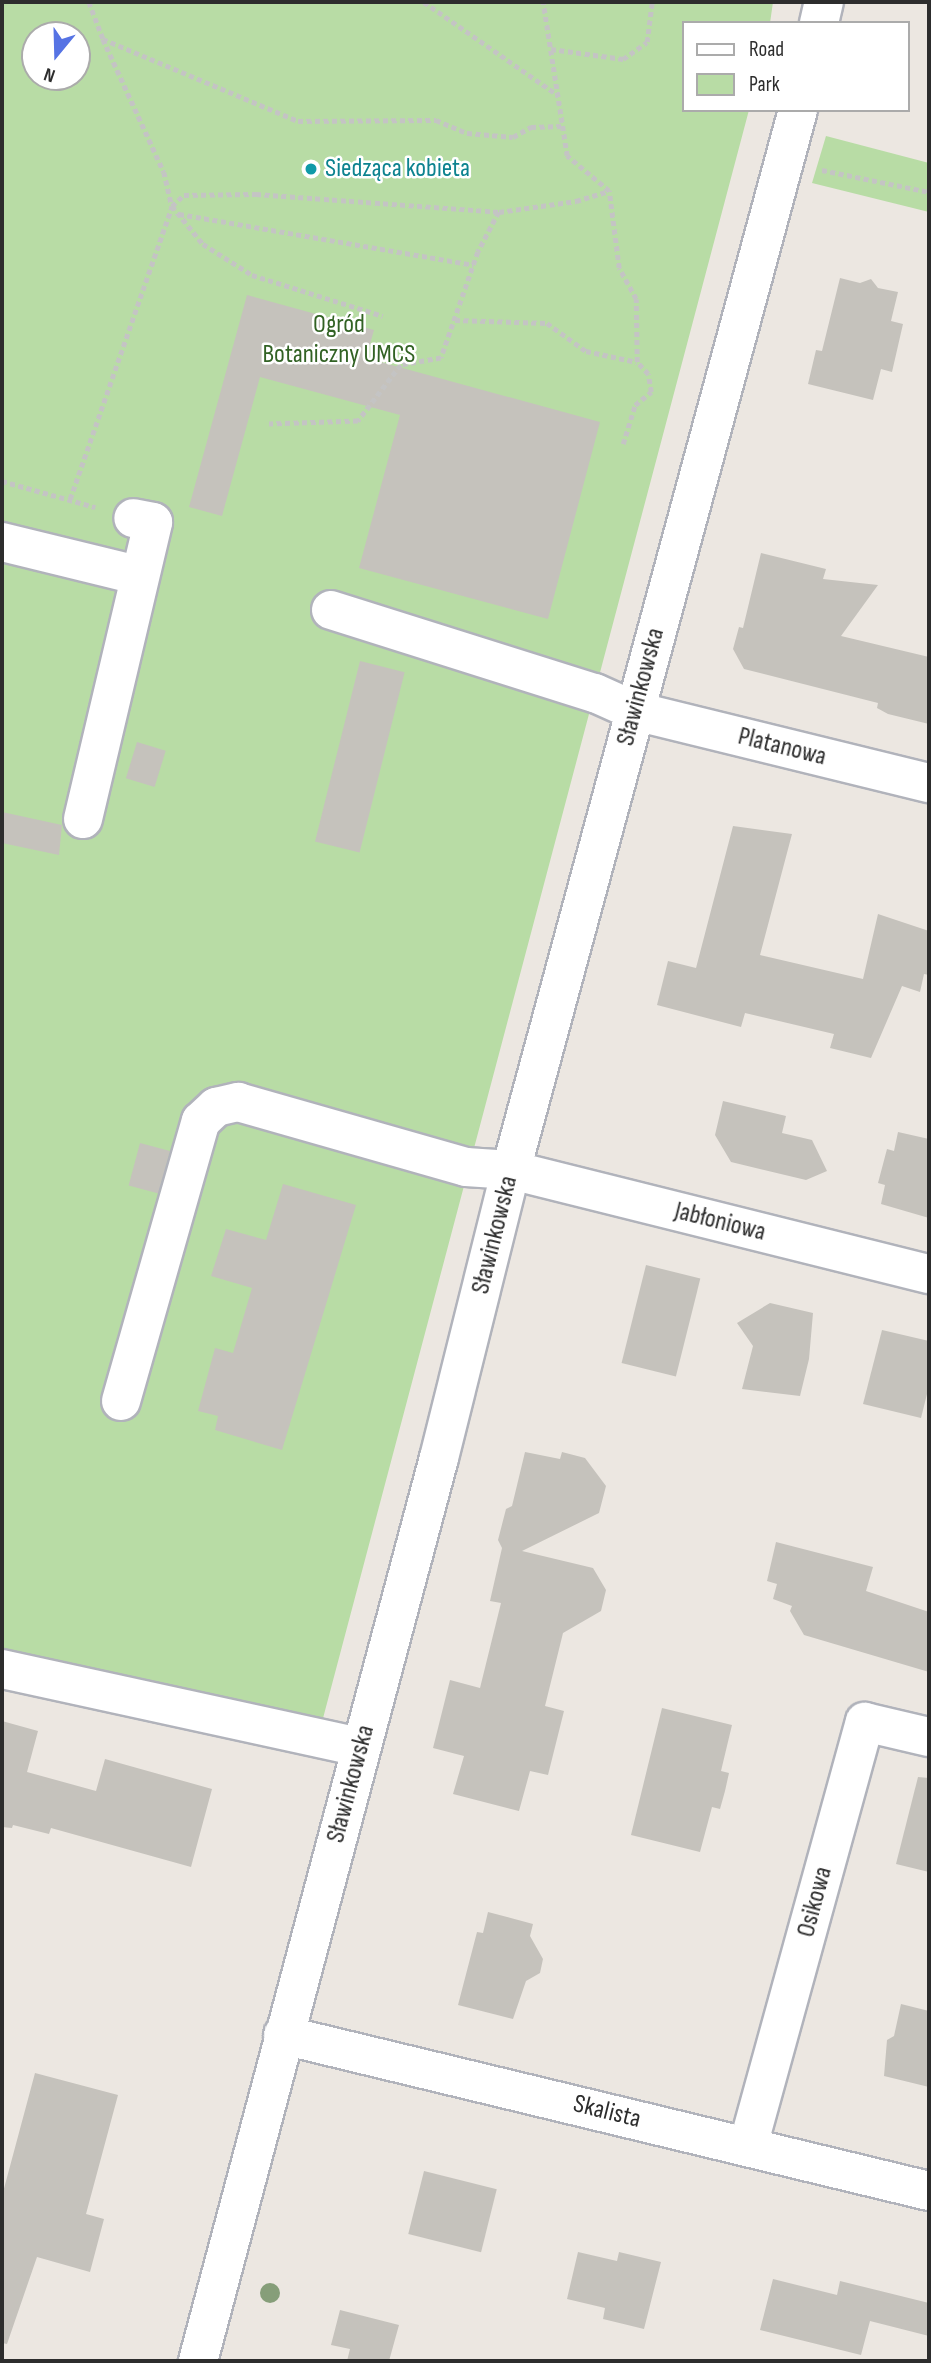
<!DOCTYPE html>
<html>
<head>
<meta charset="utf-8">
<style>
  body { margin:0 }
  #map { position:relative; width:931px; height:2363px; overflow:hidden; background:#ece7e1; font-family:"Sofia Sans Condensed",sans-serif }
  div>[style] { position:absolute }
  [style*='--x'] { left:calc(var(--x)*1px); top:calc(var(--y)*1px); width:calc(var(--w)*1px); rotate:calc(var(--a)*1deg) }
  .green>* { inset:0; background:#b8dca5 }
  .building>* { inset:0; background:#c5c2bc; transform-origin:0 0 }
  .path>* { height:4.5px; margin-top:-2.25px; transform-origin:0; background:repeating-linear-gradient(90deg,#c4c4c4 0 5px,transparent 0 8.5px) }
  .roads { filter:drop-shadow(2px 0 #b1b3bb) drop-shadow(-2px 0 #b1b3bb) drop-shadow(0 2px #b1b3bb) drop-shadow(0 -2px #b1b3bb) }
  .minor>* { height:38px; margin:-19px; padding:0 19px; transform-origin:19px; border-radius:19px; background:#fff }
  .trees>* { width:20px; height:20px; margin:-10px; border-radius:50%; background:#869e79 }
  .dots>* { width:19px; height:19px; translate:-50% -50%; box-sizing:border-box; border:4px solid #fff; border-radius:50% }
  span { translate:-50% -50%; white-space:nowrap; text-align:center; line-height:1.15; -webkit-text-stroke:5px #fff; paint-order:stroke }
  .culture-label { font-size:26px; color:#0d838f }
  .left { translate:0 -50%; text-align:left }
  .park-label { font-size:26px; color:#326224 }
  .street-label { font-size:26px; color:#2d2d2d }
  .frame { position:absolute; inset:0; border:4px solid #2d2d2d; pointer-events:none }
  .legend { position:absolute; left:682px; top:21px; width:228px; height:91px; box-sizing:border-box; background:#fff; border:2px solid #ababab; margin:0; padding:9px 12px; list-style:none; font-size:21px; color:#2d2d2d }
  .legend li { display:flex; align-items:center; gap:14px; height:35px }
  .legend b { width:35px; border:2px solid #ababab }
  .north { position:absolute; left:21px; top:21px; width:70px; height:70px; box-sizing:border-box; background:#fff; border:2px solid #ababab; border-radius:50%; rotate:199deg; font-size:19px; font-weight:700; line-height:28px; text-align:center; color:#2d2d2d }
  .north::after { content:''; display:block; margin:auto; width:24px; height:32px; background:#5673e4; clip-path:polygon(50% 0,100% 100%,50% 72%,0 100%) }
</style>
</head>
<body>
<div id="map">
  <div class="green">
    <i style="clip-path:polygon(evenodd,2px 2px,773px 2px,770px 23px,684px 23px,684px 110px,749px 110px,313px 1756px,2px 1684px,2px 2px,35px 35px,77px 35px,77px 77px,35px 77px,35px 35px)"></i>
    <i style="clip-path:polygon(826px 136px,929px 163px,929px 212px,812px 183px)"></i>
  </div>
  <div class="building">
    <i style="clip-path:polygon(840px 278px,860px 283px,871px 279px,878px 288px,898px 292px,891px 321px,903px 324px,892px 372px,881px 369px,873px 400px,808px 384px,816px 350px,822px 351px)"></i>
    <i style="clip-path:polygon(247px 295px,374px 330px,366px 358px,600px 422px,548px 619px,359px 568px,400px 415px,260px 377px,222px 516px,189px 507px)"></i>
    <i style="clip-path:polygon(761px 553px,826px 569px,823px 579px,878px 585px,841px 636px,929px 657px,929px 724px,888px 714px,877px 708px,878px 703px,744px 669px,733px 649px,739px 627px,743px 628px)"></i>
    <i style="left:360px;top:661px;width:46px;height:186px;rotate:14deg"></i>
    <i style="left:137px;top:742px;width:30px;height:38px;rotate:17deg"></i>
    <i style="clip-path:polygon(2px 812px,62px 825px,59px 855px,2px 843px)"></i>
    <i style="clip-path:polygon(733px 826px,792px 834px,760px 955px,863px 979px,878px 914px,929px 931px,929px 975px,924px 974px,920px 992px,902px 986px,871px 1058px,830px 1048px,834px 1034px,745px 1013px,741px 1027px,657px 1005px,668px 961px,696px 968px)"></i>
    <i style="clip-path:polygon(723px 1101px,786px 1116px,782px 1133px,812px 1140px,827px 1171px,806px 1180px,731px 1162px,715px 1135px)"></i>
    <i style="clip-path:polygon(898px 1132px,929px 1139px,929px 1218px,881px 1204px,885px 1185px,878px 1183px,887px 1149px,894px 1151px)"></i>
    <i style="left:140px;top:1143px;width:31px;height:44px;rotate:15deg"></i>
    <i style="clip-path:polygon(283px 1184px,356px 1205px,282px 1450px,215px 1430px,218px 1416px,198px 1411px,215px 1348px,233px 1353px,252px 1288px,211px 1276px,226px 1229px,266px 1240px)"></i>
    <i style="left:646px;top:1265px;width:56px;height:101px;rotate:14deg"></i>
    <i style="clip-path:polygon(770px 1303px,813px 1313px,809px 1359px,800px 1396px,742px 1389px,753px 1346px,737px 1323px)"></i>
    <i style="clip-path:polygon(882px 1330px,929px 1341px,929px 1386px,921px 1418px,863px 1404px)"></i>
    <i style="clip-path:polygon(525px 1452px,560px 1459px,562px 1452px,585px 1458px,606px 1486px,599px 1513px,522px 1551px,593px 1568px,606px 1590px,601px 1611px,563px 1633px,545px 1706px,564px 1711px,548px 1775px,530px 1771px,519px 1811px,453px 1794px,464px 1756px,433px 1748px,450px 1680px,480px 1688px,501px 1603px,490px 1601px,502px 1548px,498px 1540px,506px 1509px,512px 1506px)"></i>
    <i style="clip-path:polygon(776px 1542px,873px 1567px,866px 1591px,929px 1612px,929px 1672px,804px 1635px,790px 1611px,792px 1606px,773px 1599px,777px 1584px,767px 1581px)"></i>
    <i style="clip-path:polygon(662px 1708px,732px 1725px,721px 1771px,729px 1773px,725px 1791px,720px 1809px,712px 1807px,700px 1852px,631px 1835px)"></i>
    <i style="clip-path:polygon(2px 1721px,38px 1731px,27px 1772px,96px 1791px,105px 1759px,212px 1789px,191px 1867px,51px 1828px,49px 1834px,13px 1825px,12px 1828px,2px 1827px)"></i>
    <i style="clip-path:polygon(918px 1777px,929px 1778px,929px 1872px,896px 1864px)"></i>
    <i style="clip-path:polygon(488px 1912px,533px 1924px,530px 1936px,543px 1959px,540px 1973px,526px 1981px,513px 2019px,458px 2005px,477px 1932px,483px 1933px)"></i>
    <i style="clip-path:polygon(901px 2004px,929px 2011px,929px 2087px,884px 2076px,887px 2040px,894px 2036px)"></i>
    <i style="clip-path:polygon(35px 2073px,118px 2095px,86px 2214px,104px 2219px,90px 2272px,37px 2257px,7px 2344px,2px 2343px,2px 2196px)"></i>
    <i style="left:424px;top:2171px;width:75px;height:65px;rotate:14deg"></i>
    <i style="clip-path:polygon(578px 2252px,617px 2261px,619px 2252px,661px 2262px,644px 2329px,603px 2319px,605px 2308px,567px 2299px)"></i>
    <i style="clip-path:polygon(773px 2279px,837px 2295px,840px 2281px,929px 2303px,929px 2336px,870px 2321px,861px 2355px,760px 2330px)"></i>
    <i style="clip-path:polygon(340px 2310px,399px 2325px,389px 2361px,347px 2361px,350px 2349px,331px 2345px)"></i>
  </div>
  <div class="path">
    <i style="--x:89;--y:2;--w:40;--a:69"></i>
    <i style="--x:103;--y:39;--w:212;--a:22.8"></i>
    <i style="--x:298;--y:121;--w:138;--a:-0.4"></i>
    <i style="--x:436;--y:120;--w:34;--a:23"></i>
    <i style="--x:467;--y:133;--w:46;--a:5"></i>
    <i style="--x:513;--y:137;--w:21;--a:-29"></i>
    <i style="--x:531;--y:127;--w:31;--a:-2"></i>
    <i style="--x:424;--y:2;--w:163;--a:34.8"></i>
    <i style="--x:103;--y:39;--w:146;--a:65.4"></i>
    <i style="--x:164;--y:172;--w:35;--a:77"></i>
    <i style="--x:172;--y:206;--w:49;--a:50.8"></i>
    <i style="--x:203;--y:244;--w:58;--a:32.3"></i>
    <i style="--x:252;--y:275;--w:137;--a:17.4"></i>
    <i style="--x:551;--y:49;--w:73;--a:7.9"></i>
    <i style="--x:623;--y:59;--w:29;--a:-35"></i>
    <i style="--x:647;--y:42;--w:40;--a:-82.9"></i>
    <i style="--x:822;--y:170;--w:109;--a:11.6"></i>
    <i style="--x:499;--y:212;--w:78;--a:-8.1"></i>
    <i style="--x:576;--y:201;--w:34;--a:-17"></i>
    <i style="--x:609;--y:191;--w:55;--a:-140.2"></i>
    <i style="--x:567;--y:156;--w:156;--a:-98.9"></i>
    <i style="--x:179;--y:214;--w:299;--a:9.8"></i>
    <i style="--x:455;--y:320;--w:92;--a:1.9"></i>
    <i style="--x:547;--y:323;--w:48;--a:35.7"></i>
    <i style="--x:586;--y:351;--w:52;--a:12.2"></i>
    <i style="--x:637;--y:362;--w:63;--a:-90.9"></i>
    <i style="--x:636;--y:299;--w:35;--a:-119"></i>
    <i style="--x:619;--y:268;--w:78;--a:-97.4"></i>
    <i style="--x:623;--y:444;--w:41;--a:-72.9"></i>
    <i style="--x:635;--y:405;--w:21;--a:-39"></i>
    <i style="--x:651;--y:392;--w:18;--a:-99"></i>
    <i style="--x:648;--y:374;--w:16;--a:-133"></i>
    <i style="--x:2;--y:481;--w:97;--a:15.6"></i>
    <i style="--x:70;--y:499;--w:310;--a:-70.8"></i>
    <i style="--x:172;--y:206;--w:16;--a:-43"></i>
    <i style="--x:184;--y:195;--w:72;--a:-0.8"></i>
    <i style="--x:256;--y:194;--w:244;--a:4.2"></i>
    <i style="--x:499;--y:212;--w:45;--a:117.7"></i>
    <i style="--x:478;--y:252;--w:112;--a:109.2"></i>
    <i style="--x:441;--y:358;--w:41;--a:170.1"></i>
    <i style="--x:401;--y:365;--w:71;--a:127.5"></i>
    <i style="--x:358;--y:421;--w:89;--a:178.1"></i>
  </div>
  <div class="roads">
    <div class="minor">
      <i style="--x:819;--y:23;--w:22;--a:-77"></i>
      <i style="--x:2;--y:542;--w:139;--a:13.7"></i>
      <i style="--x:331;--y:610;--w:277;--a:17.5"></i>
      <i style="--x:595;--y:693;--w:44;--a:24.2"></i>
      <i style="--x:635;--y:711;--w:303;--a:13.8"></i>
      <i style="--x:83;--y:819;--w:305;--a:-76.7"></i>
      <i style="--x:153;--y:522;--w:20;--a:-169"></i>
      <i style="--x:121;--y:1401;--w:291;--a:-74.1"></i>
      <i style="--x:201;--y:1121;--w:21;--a:-43"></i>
      <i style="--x:216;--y:1107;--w:23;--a:-13"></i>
      <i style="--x:238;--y:1102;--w:237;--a:15.9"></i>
      <i style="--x:466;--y:1167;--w:45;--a:3.8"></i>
      <i style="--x:511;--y:1170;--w:431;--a:14"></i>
      <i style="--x:2;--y:1669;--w:367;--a:12.3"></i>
      <i style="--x:283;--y:2035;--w:665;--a:13.58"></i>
      <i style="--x:748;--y:2146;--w:440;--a:-74.6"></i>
      <i style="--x:865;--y:1722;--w:66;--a:13.2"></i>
      <i style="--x:198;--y:2361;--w:935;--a:-75.06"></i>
      <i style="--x:439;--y:1458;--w:297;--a:-76"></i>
      <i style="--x:511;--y:1170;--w:1098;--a:-74.85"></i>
    </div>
  </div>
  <div class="trees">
    <i style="left:270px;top:2293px"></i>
  </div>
  <div class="dots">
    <i style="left:311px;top:169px;background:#0f9aa8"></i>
  </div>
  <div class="culture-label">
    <span class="left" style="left:325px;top:169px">Siedząca kobieta</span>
  </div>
  <div class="park-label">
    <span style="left:339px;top:340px">Ogród<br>Botaniczny UMCS</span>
  </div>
  <div class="street-label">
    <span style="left:641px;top:687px;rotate:-75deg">Sławinkowska</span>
    <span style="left:782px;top:747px;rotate:14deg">Platanowa</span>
    <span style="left:720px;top:1222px;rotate:14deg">Jabłoniowa</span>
    <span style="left:495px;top:1235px;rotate:-76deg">Sławinkowska</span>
    <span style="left:351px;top:1784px;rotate:-75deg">Sławinkowska</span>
    <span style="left:815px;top:1902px;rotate:-75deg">Osikowa</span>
    <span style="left:607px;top:2112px;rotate:14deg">Skalista</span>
  </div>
  <div class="frame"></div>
  <ul class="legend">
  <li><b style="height:9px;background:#fff"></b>Road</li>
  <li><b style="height:19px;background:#b8dca5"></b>Park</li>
  </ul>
  <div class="north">N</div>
</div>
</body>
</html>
